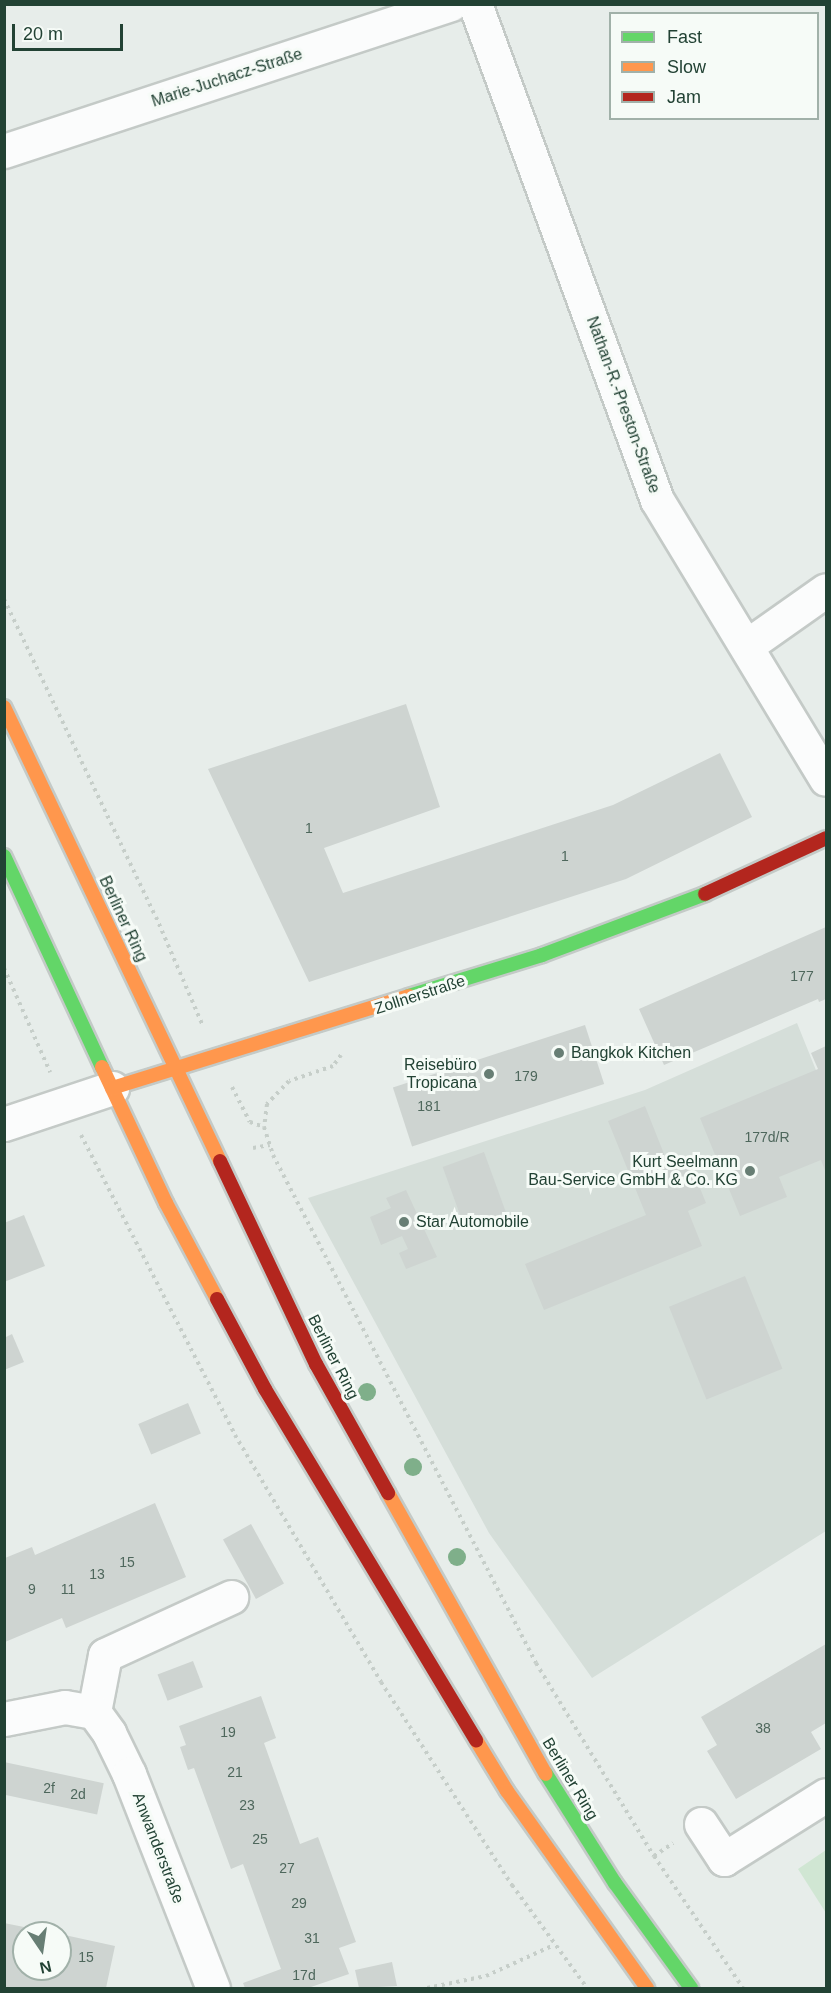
<!DOCTYPE html>
<html>
<head>
<meta charset="utf-8">
<style>
  body { margin:0 }
  #map { position:relative; width:831px; height:1993px; overflow:hidden; background:#e7edea; font-family:Arial,sans-serif }
  div>[style] { position:absolute }
  [style*='--x'] { left:calc(var(--x)*1px); top:calc(var(--y)*1px); width:calc(var(--w)*1px); rotate:calc(var(--a)*1deg) }
  .built>* { inset:0; background:#d5ded9 }
  .green>* { inset:0; background:#d0e6d3 }
  .building>* { inset:0; background:#ced4d1; transform-origin:0 0 }
  .path>* { height:4px; margin-top:-2px; transform-origin:0; background:repeating-linear-gradient(90deg,#c6cec9 0 3px,transparent 0 7.5px) }
  .roads { filter:drop-shadow(2px 0 #c4cac7) drop-shadow(-2px 0 #c4cac7) drop-shadow(0 2px #c4cac7) drop-shadow(0 -2px #c4cac7) }
  .street>* { height:33px; margin:-16.5px; padding:0 16.5px; transform-origin:16.5px; border-radius:16.5px; background:#fbfcfc }
  .fast>* { height:14px; margin:-7px; padding:0 7px; transform-origin:7px; border-radius:7px; background:#63d668 }
  .slow>* { height:14px; margin:-7px; padding:0 7px; transform-origin:7px; border-radius:7px; background:#ff974d }
  .jam>* { height:14px; margin:-7px; padding:0 7px; transform-origin:7px; border-radius:7px; background:#b3261e }
  .trees>* { width:18px; height:18px; margin:-9px; border-radius:50%; background:#7faf8a }
  .dots>* { width:16px; height:16px; translate:-50% -50%; box-sizing:border-box; border:3px solid #f6fbf7; border-radius:50% }
  span { translate:-50% -50%; white-space:nowrap; text-align:center; line-height:1.15; -webkit-text-stroke:6px #f6fbf7; paint-order:stroke }
  .number-label { font-size:14px; color:#4e675c }
  .number-label span { -webkit-text-stroke-width:0 }
  .street-label { font-size:16px; color:#224234 }
  .poi-label { font-size:16px; color:#224234 }
  .left { translate:0 -50%; text-align:left }
  .right { translate:-100% -50%; text-align:right }
  .frame { position:absolute; inset:0; border:6px solid #224234; pointer-events:none }
  .legend { position:absolute; left:609px; top:12px; width:210px; height:108px; box-sizing:border-box; background:#f6fbf7; border:2px solid #a1b1a9; margin:0; padding:8px 10px; list-style:none; font-size:18px; color:#224234 }
  .legend li { display:flex; align-items:center; gap:12px; height:30px }
  .legend b { width:30px; border:2px solid #a1b1a9 }
  .north { position:absolute; left:12px; top:1921px; width:60px; height:60px; box-sizing:border-box; background:#f6fbf7; border:2px solid #a1b1a9; border-radius:50%; rotate:167deg; font-size:16px; font-weight:700; line-height:24px; text-align:center; color:#224234 }
  .north::after { content:''; display:block; margin:auto; width:21px; height:27px; background:#677e74; clip-path:polygon(50% 0,100% 100%,50% 72%,0 100%) }
  .scale { position:absolute; left:12px; top:24px; width:111px; height:27px; box-sizing:border-box; border:3px solid #224234; border-top:0; padding-left:8px; font-size:18px; line-height:21px; white-space:nowrap; color:#224234; -webkit-text-stroke:4px #f6fbf7; paint-order:stroke }
</style>
</head>
<body>
<div id="map">
  <div class="built">
    <i style="clip-path:polygon(797px 1023px,826px 1095px,826px 1531px,592px 1678px,489px 1533px,308px 1198px,645px 1090px)"></i>
  </div>
  <div class="green">
    <i style="clip-path:polygon(826px 1850px,826px 1913px,798px 1869px)"></i>
  </div>
  <div class="building">
    <i style="clip-path:polygon(406px 704px,440px 807px,324px 848px,343px 893px,613px 805px,720px 753px,752px 817px,626px 879px,309px 982px,208px 769px)"></i>
    <i style="clip-path:polygon(826px 927px,826px 999px,819px 1002px,818px 999px,664px 1065px,639px 1009px)"></i>
    <i style="left:585px;top:1025px;width:62px;height:202px;rotate:72deg"></i>
    <i style="clip-path:polygon(826px 1046px,826px 1173px,821px 1160px,779px 1177px,787px 1197px,740px 1216px,700px 1118px,818px 1069px,811px 1053px)"></i>
    <i style="clip-path:polygon(645px 1106px,670px 1169px,689px 1161px,706px 1203px,688px 1211px,702px 1246px,544px 1310px,525px 1264px,646px 1215px,608px 1121px)"></i>
    <i style="left:484px;top:1152px;width:64px;height:44px;rotate:70deg"></i>
    <i style="clip-path:polygon(406px 1190px,437px 1257px,406px 1269px,399px 1253px,408px 1249px,402px 1236px,381px 1245px,370px 1217px,391px 1208px,386px 1198px)"></i>
    <i style="clip-path:polygon(24px 1215px,45px 1266px,4px 1282px,4px 1223px)"></i>
    <i style="left:745px;top:1276px;width:100px;height:82px;rotate:68deg"></i>
    <i style="clip-path:polygon(12px 1334px,24px 1362px,4px 1370px,4px 1338px)"></i>
    <i style="left:188px;top:1403px;width:33px;height:54px;rotate:67deg"></i>
    <i style="clip-path:polygon(155px 1503px,186px 1577px,66px 1628px,62px 1618px,5px 1642px,5px 1558px,32px 1547px,35px 1555px)"></i>
    <i style="left:251px;top:1524px;width:68px;height:32px;rotate:61deg"></i>
    <i style="clip-path:polygon(826px 1644px,826px 1723px,811px 1732px,821px 1749px,736px 1799px,707px 1751px,717px 1745px,701px 1717px)"></i>
    <i style="left:193px;top:1661px;width:28px;height:38px;rotate:69deg"></i>
    <i style="clip-path:polygon(261px 1696px,276px 1738px,264px 1743px,300px 1844px,318px 1837px,356px 1942px,339px 1948px,349px 1974px,308px 1988px,245px 1988px,243px 1983px,281px 1969px,243px 1864px,231px 1869px,194px 1768px,188px 1770px,180px 1747px,186px 1745px,179px 1726px)"></i>
    <i style="left:4px;top:1762px;width:102px;height:32px;rotate:12deg"></i>
    <i style="clip-path:polygon(4px 1923px,49px 1932px,24px 1933px,24px 1969px,60px 1969px,60px 1934px,115px 1946px,106px 1988px,4px 1988px)"></i>
    <i style="clip-path:polygon(392px 1962px,397px 1986px,359px 1988px,355px 1970px)"></i>
  </div>
  <div class="path">
    <i style="--x:4;--y:599;--w:352;--a:64.5"></i>
    <i style="--x:156;--y:917;--w:116;--a:66.7"></i>
    <i style="--x:4;--y:968;--w:114;--a:66.1"></i>
    <i style="--x:341;--y:1055;--w:14;--a:126"></i>
    <i style="--x:333;--y:1066;--w:46;--a:161.2"></i>
    <i style="--x:289;--y:1081;--w:32;--a:134"></i>
    <i style="--x:267;--y:1104;--w:23;--a:97"></i>
    <i style="--x:264;--y:1127;--w:29;--a:72"></i>
    <i style="--x:273;--y:1155;--w:572;--a:62.63"></i>
    <i style="--x:536;--y:1663;--w:226;--a:58.6"></i>
    <i style="--x:654;--y:1856;--w:159;--a:56"></i>
    <i style="--x:232;--y:1087;--w:39;--a:63"></i>
    <i style="--x:250;--y:1122;--w:15;--a:20"></i>
    <i style="--x:81;--y:1135;--w:337;--a:62.8"></i>
    <i style="--x:235;--y:1435;--w:287;--a:59.4"></i>
    <i style="--x:381;--y:1682;--w:242;--a:57.2"></i>
    <i style="--x:512;--y:1885;--w:127;--a:53.9"></i>
    <i style="--x:253;--y:1148;--w:17;--a:-10"></i>
    <i style="--x:654;--y:1856;--w:23;--a:-34"></i>
    <i style="--x:427;--y:1988;--w:60;--a:-11.5"></i>
    <i style="--x:486;--y:1976;--w:75;--a:-24.5"></i>
  </div>
  <div class="roads">
    <div class="street">
      <i style="--x:475;--y:4;--w:528;--a:69.85"></i>
      <i style="--x:657;--y:500;--w:326;--a:58.8"></i>
      <i style="--x:4;--y:151;--w:470;--a:-18.2"></i>
      <i style="--x:748;--y:645;--w:95;--a:-35.2"></i>
      <i style="--x:4;--y:1124;--w:114;--a:-18.4"></i>
      <i style="--x:94;--y:1712;--w:58;--a:-79.1"></i>
      <i style="--x:105;--y:1655;--w:139;--a:-24.7"></i>
      <i style="--x:4;--y:1719;--w:62;--a:-11.1"></i>
      <i style="--x:65;--y:1707;--w:29;--a:10"></i>
      <i style="--x:94;--y:1712;--w:26;--a:54"></i>
      <i style="--x:109;--y:1733;--w:46;--a:64"></i>
      <i style="--x:129;--y:1774;--w:230;--a:68.6"></i>
      <i style="--x:701;--y:1824;--w:42;--a:56.7"></i>
      <i style="--x:724;--y:1859;--w:120;--a:-32.1"></i>
    </div>
    <div class="fast">
      <i style="--x:4;--y:856;--w:233;--a:65.1"></i>
      <i style="--x:409;--y:996;--w:139;--a:-17.1"></i>
      <i style="--x:542;--y:955;--w:174;--a:-20.5"></i>
      <i style="--x:546;--y:1774;--w:129;--a:57.7"></i>
      <i style="--x:615;--y:1883;--w:130;--a:54.1"></i>
    </div>
    <div class="slow">
      <i style="--x:4;--y:707;--w:503;--a:64.56"></i>
      <i style="--x:102;--y:1067;--w:150;--a:64.8"></i>
      <i style="--x:166;--y:1203;--w:109;--a:62"></i>
      <i style="--x:112;--y:1088;--w:311;--a:-17.2"></i>
      <i style="--x:388;--y:1493;--w:322;--a:60.7"></i>
      <i style="--x:476;--y:1740;--w:60;--a:58.7"></i>
      <i style="--x:507;--y:1791;--w:242;--a:54.6"></i>
    </div>
    <div class="jam">
      <i style="--x:705;--y:894;--w:133;--a:-24.8"></i>
      <i style="--x:220;--y:1161;--w:225;--a:64.7"></i>
      <i style="--x:316;--y:1364;--w:148;--a:60.8"></i>
      <i style="--x:217;--y:1299;--w:102;--a:61.9"></i>
      <i style="--x:265;--y:1389;--w:410;--a:59"></i>
    </div>
  </div>
  <div class="trees">
    <i style="left:367px;top:1392px"></i>
    <i style="left:413px;top:1467px"></i>
    <i style="left:457px;top:1557px"></i>
  </div>
  <div class="dots">
    <i style="left:559px;top:1053px;background:#677e74"></i>
    <i style="left:489px;top:1074px;background:#677e74"></i>
    <i style="left:750px;top:1171px;background:#677e74"></i>
    <i style="left:404px;top:1222px;background:#677e74"></i>
  </div>
  <div class="number-label">
    <span style="left:309px;top:828px">1</span>
    <span style="left:565px;top:856px">1</span>
    <span style="left:802px;top:976px">177</span>
    <span style="left:526px;top:1076px">179</span>
    <span style="left:429px;top:1106px">181</span>
    <span style="left:767px;top:1137px">177d/R</span>
    <span style="left:127px;top:1562px">15</span>
    <span style="left:97px;top:1574px">13</span>
    <span style="left:32px;top:1589px">9</span>
    <span style="left:68px;top:1589px">11</span>
    <span style="left:763px;top:1728px">38</span>
    <span style="left:228px;top:1732px">19</span>
    <span style="left:235px;top:1772px">21</span>
    <span style="left:49px;top:1788px">2f</span>
    <span style="left:78px;top:1794px">2d</span>
    <span style="left:247px;top:1805px">23</span>
    <span style="left:260px;top:1839px">25</span>
    <span style="left:287px;top:1868px">27</span>
    <span style="left:299px;top:1903px">29</span>
    <span style="left:312px;top:1938px">31</span>
    <span style="left:86px;top:1957px">15</span>
    <span style="left:304px;top:1975px">17d</span>
  </div>
  <div class="street-label">
    <span style="left:227px;top:78px;rotate:-18deg">Marie-Juchacz-Straße</span>
    <span style="left:623px;top:405px;rotate:70deg">Nathan-R.-Preston-Straße</span>
    <span style="left:123px;top:919px;rotate:65deg">Berliner Ring</span>
    <span style="left:420px;top:995px;rotate:-18deg">Zollnerstraße</span>
    <span style="left:333px;top:1357px;rotate:63deg">Berliner Ring</span>
    <span style="left:570px;top:1779px;rotate:59deg">Berliner Ring</span>
    <span style="left:158px;top:1848px;rotate:69deg">Anwanderstraße</span>
  </div>
  <div class="poi-label">
    <span class="left" style="left:571px;top:1053px">Bangkok Kitchen</span>
    <span class="right" style="left:477px;top:1074px">Reisebüro<br>Tropicana</span>
    <span class="right" style="left:738px;top:1171px">Kurt Seelmann<br>Bau-Service GmbH &amp; Co. KG</span>
    <span class="left" style="left:416px;top:1222px">Star Automobile</span>
  </div>
  <div class="frame"></div>
  <ul class="legend">
  <li><b style="height:8px;background:#63d668"></b>Fast</li>
  <li><b style="height:8px;background:#ff974d"></b>Slow</li>
  <li><b style="height:8px;background:#b3261e"></b>Jam</li>
  </ul>
  <div class="north">N</div>
  <div class="scale">20 m</div>
</div>
</body>
</html>
